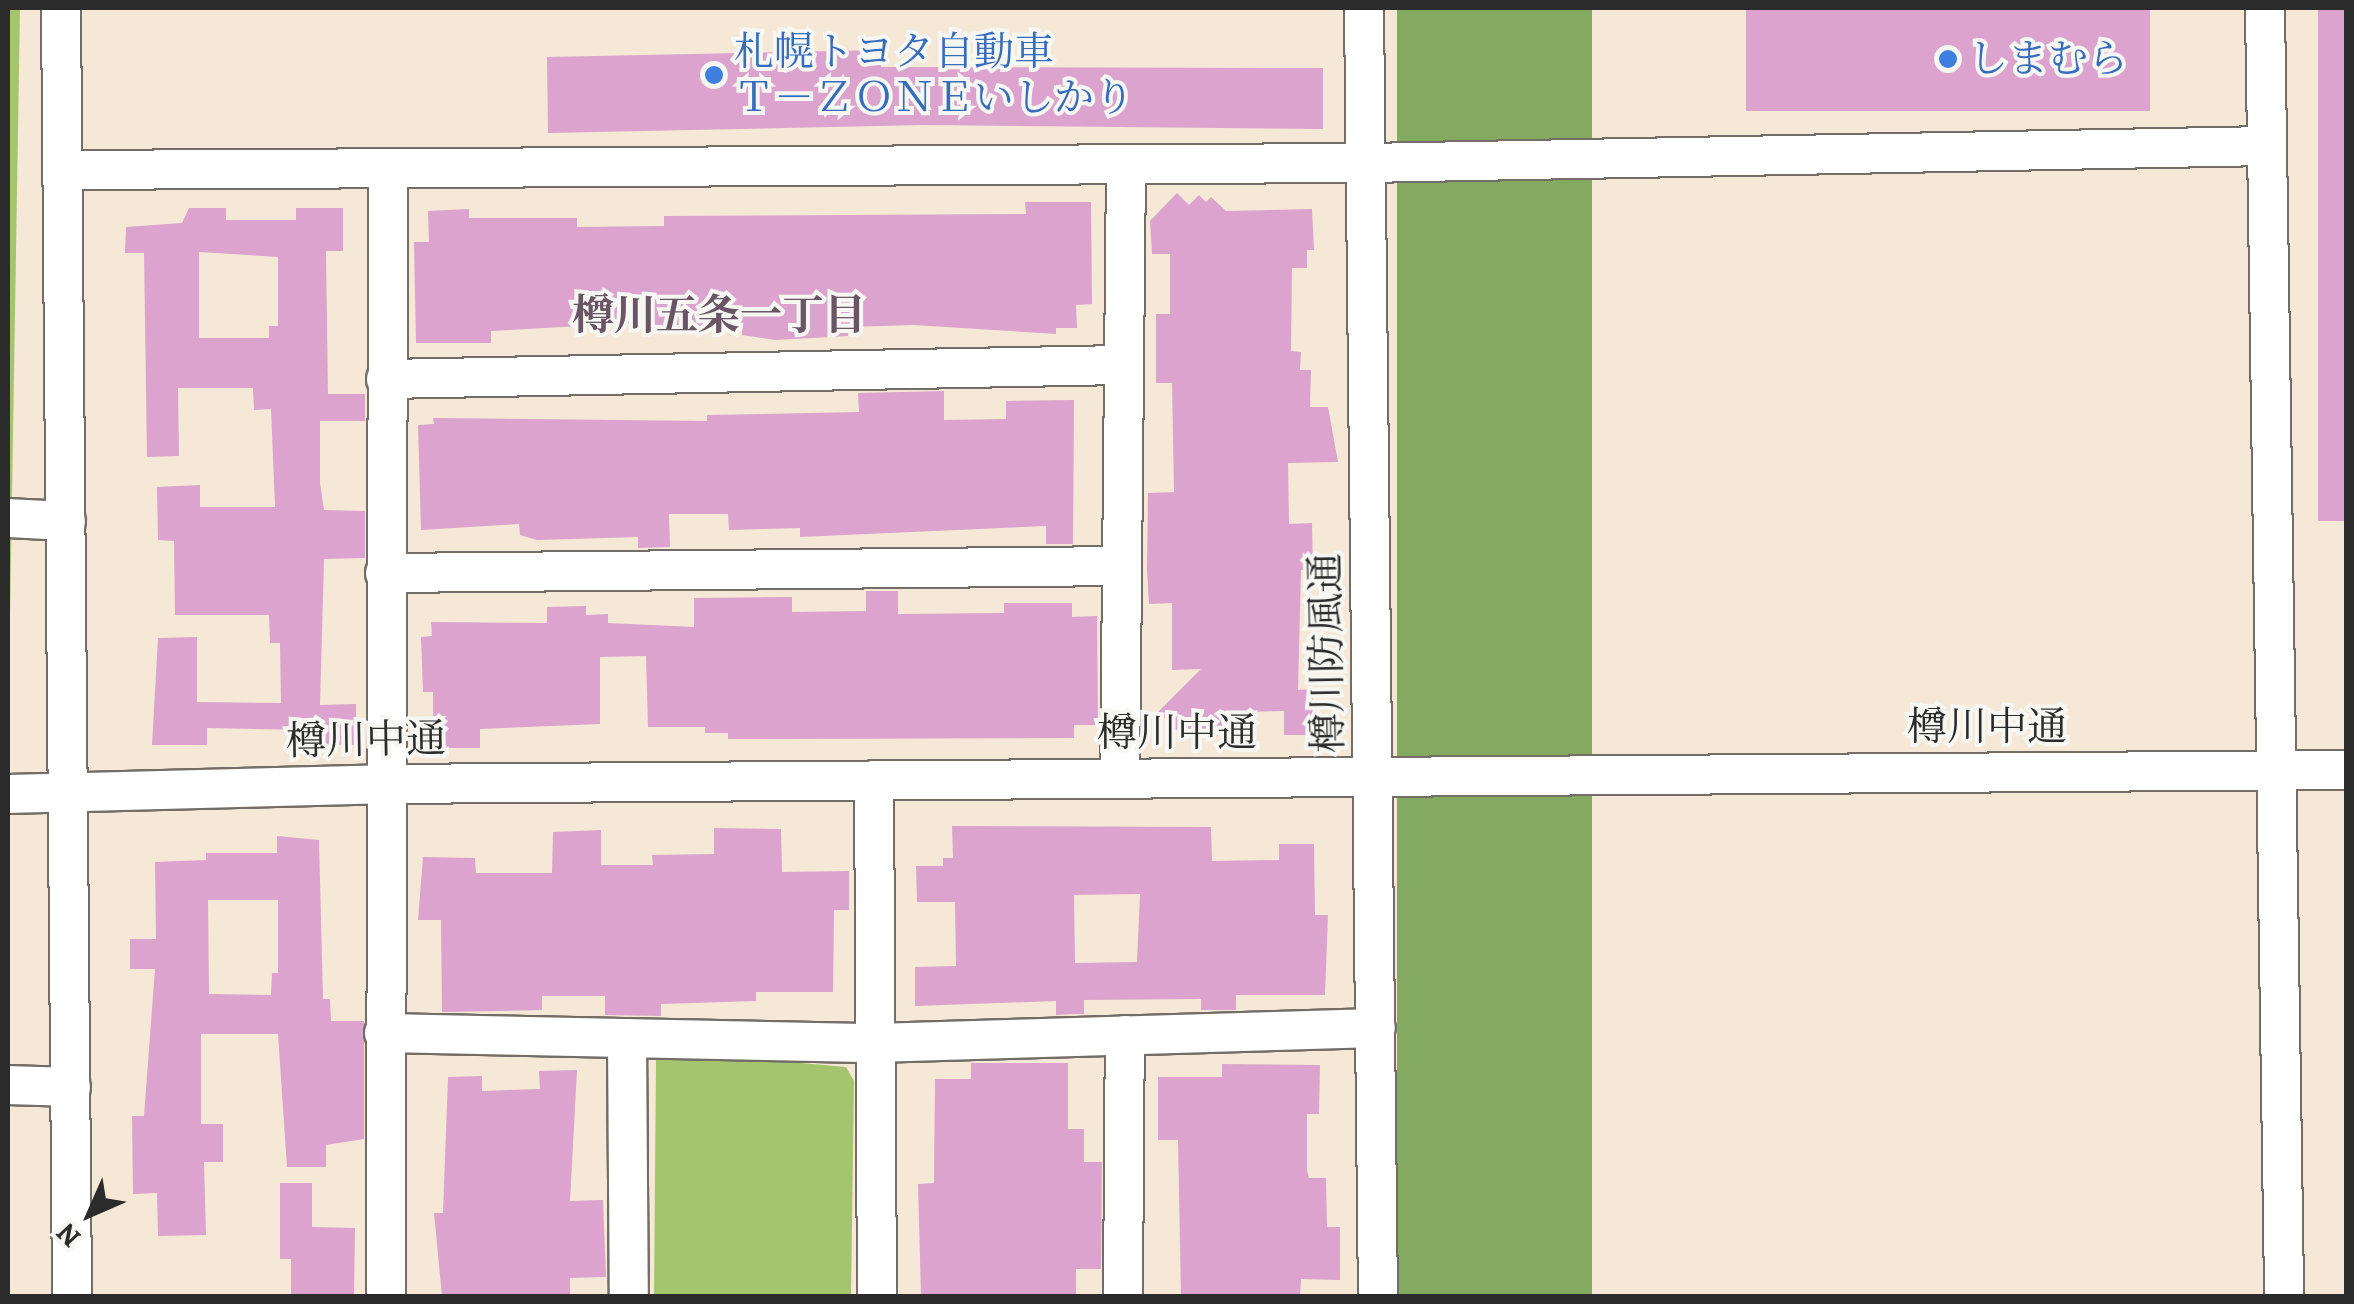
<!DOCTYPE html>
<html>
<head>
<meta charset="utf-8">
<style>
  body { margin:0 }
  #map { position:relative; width:2354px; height:1304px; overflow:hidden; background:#f5e8d6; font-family:Alegreya,"Noto Serif JP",serif }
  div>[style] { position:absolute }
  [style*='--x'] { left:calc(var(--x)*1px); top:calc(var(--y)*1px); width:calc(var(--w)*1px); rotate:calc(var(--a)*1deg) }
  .green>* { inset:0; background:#a4c46d }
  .forest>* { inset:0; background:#83aa60; transform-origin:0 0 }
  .building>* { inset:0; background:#dba3cd; transform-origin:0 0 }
  .roads { filter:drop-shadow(2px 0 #726d67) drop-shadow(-2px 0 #726d67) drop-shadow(0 2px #726d67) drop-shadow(0 -2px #726d67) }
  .minor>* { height:38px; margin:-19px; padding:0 19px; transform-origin:19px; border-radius:19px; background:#fff }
  .dots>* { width:28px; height:28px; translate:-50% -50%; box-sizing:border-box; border:5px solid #f6f6f2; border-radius:50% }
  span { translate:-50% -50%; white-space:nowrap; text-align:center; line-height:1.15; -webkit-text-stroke:8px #f6f6f2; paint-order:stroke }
  .shop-label { font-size:40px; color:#366cbe }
  .left { translate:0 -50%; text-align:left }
  .street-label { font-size:40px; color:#2b2b2b }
  .neighbourhood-label { font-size:42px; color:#695564; font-weight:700 }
  .frame { position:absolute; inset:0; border:10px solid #2b2b2b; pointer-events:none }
  .north { position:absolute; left:40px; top:1164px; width:100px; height:100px; -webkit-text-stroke:8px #f6f6f2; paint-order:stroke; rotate:225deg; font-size:28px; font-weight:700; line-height:40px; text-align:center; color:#2b2b2b }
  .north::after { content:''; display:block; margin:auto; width:35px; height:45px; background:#2b2b2b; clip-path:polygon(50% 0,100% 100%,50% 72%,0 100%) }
</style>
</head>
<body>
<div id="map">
  <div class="green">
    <i style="clip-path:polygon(8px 8px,20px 8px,8px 739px)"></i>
    <i style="clip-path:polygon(667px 1051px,846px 1067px,854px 1081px,851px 1296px,654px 1296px,656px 1060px)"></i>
  </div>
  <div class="forest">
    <i style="left:1397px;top:8px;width:195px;height:1288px"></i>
  </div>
  <div class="building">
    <i style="left:1746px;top:8px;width:404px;height:103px"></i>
    <i style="left:2318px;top:8px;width:28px;height:513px"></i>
    <i style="clip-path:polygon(880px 50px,881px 67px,1323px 68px,1323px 129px,924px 125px,548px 133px,547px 57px)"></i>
    <i style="clip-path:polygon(1177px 193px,1189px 205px,1199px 195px,1206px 202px,1211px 197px,1226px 211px,1312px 209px,1314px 250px,1307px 250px,1307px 268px,1292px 268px,1291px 351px,1301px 352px,1300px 370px,1311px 370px,1310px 407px,1328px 407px,1338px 462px,1288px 463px,1289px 524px,1312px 523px,1313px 570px,1301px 570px,1298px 690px,1313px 689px,1314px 735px,1284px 735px,1284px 711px,1241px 712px,1214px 739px,1204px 730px,1196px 738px,1186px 729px,1181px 734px,1158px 712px,1201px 669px,1172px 670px,1172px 603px,1149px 604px,1147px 569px,1148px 493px,1174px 492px,1172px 383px,1156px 383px,1156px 314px,1170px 314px,1170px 254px,1152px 254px,1150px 221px)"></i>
    <i style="clip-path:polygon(1025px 202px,1091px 202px,1092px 304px,1076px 305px,1077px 328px,1056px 328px,1056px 334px,914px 325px,848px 327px,848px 336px,775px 340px,742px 335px,742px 328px,655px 327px,655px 322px,491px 331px,491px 343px,416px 343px,414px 242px,429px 242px,428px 211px,469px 209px,469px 218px,577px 218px,577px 227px,664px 226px,664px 216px,1026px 214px)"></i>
    <i style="clip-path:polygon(evenodd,189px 208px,226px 208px,226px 220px,296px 220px,296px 208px,343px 208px,343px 251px,326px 251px,328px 394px,365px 394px,365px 421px,320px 421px,320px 483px,324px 510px,365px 511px,365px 558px,324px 559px,320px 705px,356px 704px,356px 745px,307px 744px,307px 730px,207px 728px,207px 745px,152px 745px,158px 638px,197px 637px,197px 702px,281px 703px,280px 643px,270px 643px,269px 615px,175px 615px,174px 541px,158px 540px,157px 487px,200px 485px,200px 507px,275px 507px,271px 409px,254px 410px,253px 388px,178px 388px,179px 456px,147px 457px,144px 253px,125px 253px,126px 227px,182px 223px,189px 208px,199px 252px,278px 257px,278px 326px,269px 326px,269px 338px,199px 338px,199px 252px)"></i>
    <i style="clip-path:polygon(944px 391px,944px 420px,1006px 419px,1006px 401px,1074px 400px,1073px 544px,1046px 544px,1046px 526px,800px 537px,800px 528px,729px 530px,728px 514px,669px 514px,670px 547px,638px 548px,638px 537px,537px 540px,520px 535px,519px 524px,421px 530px,418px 425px,434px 424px,433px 418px,707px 421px,707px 415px,859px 412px,858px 393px)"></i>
    <i style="clip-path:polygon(866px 591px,898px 591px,898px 614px,1004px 613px,1004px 603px,1072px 603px,1072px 617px,1097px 616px,1098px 725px,1074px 725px,1074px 738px,728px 739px,728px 733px,705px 733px,705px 727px,648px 727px,646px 656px,600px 657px,600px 724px,480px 729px,480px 748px,433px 748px,433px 692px,423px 692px,421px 637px,432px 636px,431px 622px,547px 623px,547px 607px,586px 606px,586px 615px,608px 614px,608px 623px,694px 627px,694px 598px,792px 597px,792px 612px,866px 611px)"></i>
    <i style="clip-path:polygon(evenodd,952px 826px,1211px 827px,1212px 861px,1279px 860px,1279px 844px,1314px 844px,1315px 915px,1328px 915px,1325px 995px,1236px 995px,1236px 1010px,1201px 1010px,1201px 999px,1084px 1000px,1084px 1014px,1075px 1014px,1056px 1015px,1056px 1001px,915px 1006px,915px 967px,956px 966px,955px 902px,917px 902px,916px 866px,943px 866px,943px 858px,953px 858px,952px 826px,1140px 894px,1137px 962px,1075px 963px,1074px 895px,1140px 894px)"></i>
    <i style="clip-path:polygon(714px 828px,781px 829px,782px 872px,849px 871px,849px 910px,834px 910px,833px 992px,756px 992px,756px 1001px,661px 1004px,661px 1016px,605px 1015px,605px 996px,542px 996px,542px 1010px,442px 1012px,441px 920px,418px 920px,423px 857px,475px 858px,476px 873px,552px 873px,553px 832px,601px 830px,601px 865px,653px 865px,652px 855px,714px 854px)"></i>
    <i style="clip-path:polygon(evenodd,277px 836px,319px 840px,323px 999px,330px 999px,331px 1021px,364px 1021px,364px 1139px,326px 1145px,326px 1167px,287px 1167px,278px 1034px,201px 1034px,201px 1124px,223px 1124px,223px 1162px,204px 1162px,206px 1235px,158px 1236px,157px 1193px,133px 1194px,132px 1116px,144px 1116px,155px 969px,130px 969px,130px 939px,156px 939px,155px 862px,206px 860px,206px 853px,277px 853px,277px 836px,208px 900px,278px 900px,278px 973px,272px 973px,271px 995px,209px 994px,208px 900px)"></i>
    <i style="clip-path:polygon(971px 1063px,1068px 1063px,1068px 1129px,1084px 1129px,1084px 1162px,1102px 1162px,1101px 1269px,1076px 1269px,1076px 1296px,921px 1296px,918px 1184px,934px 1183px,935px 1079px,971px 1079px)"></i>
    <i style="clip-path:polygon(1222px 1064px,1320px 1065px,1319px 1114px,1307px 1114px,1307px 1170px,1309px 1178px,1326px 1178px,1327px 1227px,1340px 1227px,1340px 1280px,1301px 1279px,1300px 1296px,1181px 1296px,1178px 1140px,1158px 1140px,1158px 1077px,1222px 1077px)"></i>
    <i style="clip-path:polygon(577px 1070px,570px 1201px,603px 1200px,606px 1277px,570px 1278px,570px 1296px,442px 1296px,434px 1213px,443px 1213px,448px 1077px,482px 1076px,482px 1091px,540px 1089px,539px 1071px)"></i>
    <i style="clip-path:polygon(280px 1183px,312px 1183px,312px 1227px,355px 1228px,354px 1296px,291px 1296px,291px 1259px,280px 1259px)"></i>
  </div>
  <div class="roads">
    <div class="minor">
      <i style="--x:61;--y:8;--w:1288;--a:89.51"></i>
      <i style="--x:1364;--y:8;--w:1288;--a:89.38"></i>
      <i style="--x:2265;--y:8;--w:1288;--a:89.15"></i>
      <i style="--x:63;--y:170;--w:1303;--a:-0.31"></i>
      <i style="--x:1366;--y:163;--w:901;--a:-1.08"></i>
      <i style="--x:386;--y:379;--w:738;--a:-1.09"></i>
      <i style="--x:8;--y:518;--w:58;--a:3"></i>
      <i style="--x:385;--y:573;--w:737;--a:-0.54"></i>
      <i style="--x:1120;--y:778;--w:614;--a:-89.44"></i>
      <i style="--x:874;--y:780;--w:516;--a:89.67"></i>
      <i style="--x:8;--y:794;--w:375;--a:-1.5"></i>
      <i style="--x:383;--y:784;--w:1963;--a:-0.41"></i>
      <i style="--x:384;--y:1033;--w:491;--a:1.2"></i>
      <i style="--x:875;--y:1043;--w:501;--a:-1.71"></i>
      <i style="--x:627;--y:1038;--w:258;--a:89.6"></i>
      <i style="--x:8;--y:1085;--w:63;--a:1.8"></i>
      <i style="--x:386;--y:1296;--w:1128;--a:-89.9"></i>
      <i style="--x:1123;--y:1296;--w:261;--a:-89.6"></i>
    </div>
  </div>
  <div class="dots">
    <i style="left:1948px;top:59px;background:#3f7fe0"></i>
    <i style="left:714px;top:75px;background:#3f7fe0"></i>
  </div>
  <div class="shop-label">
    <span class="left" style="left:734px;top:75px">札幌トヨタ自動車<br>Ｔ－ＺＯＮＥいしかり</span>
    <span class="left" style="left:1968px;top:59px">しまむら</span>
  </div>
  <div class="street-label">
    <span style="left:1327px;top:653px;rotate:-91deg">樽川防風通</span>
    <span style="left:1987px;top:727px">樽川中通</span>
    <span style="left:1177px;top:733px">樽川中通</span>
    <span style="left:366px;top:740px;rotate:-1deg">樽川中通</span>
  </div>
  <div class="neighbourhood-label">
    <span style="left:719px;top:315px">樽川五条一丁目</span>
  </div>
  <div class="frame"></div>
  <div class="north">N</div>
</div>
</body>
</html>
